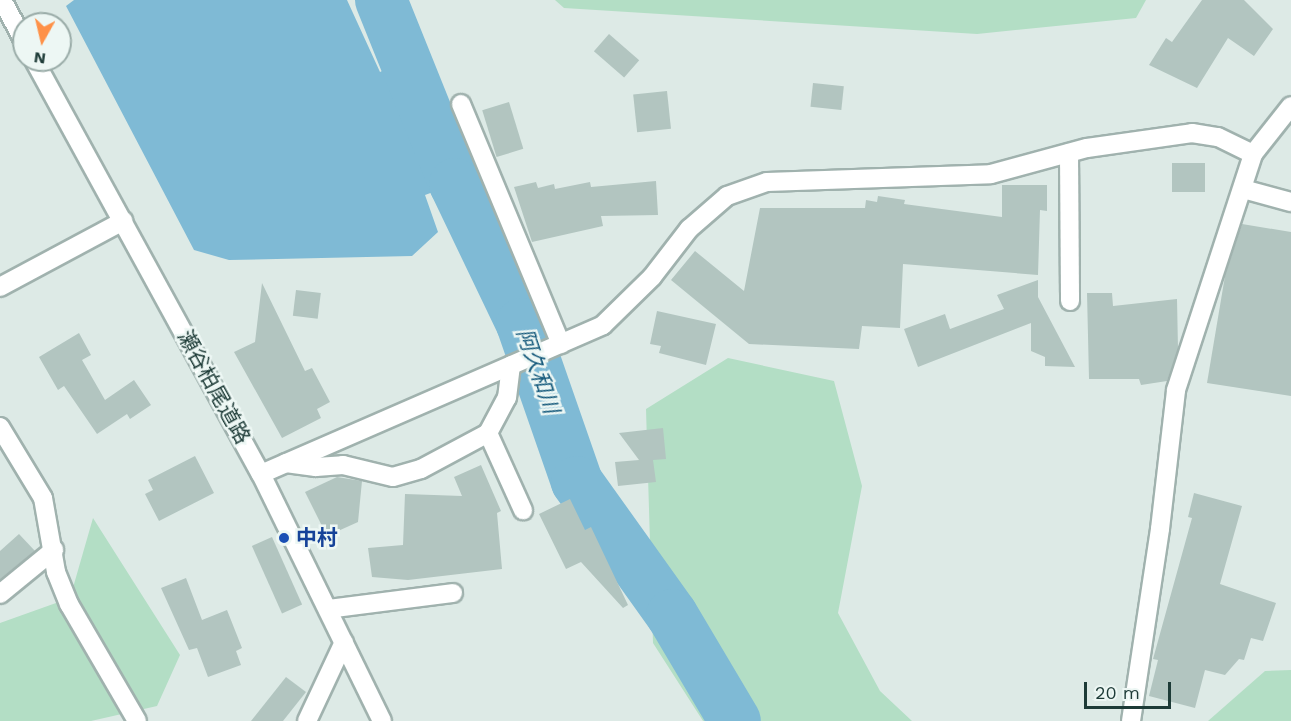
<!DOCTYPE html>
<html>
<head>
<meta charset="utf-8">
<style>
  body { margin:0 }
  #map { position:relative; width:1291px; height:721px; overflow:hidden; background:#ddeae6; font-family:"Work Sans","Noto Sans JP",sans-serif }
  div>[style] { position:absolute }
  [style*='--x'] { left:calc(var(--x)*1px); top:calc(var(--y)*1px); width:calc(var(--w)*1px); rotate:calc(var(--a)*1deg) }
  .green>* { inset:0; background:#b3dec5 }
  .water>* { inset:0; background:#7fbad5 }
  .river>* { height:52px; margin:-26px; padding:0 26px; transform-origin:26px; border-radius:26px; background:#7fbad5 }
  .building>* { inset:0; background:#b2c5c0; transform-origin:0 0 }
  .roads { filter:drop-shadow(2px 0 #a0b2ae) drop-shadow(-2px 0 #a0b2ae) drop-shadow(0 2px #a0b2ae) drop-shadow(0 -2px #a0b2ae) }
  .street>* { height:18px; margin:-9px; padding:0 9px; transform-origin:9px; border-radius:9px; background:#fff }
  .secondary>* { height:18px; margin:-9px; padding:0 9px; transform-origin:9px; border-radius:9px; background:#fff }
  .dots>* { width:16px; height:16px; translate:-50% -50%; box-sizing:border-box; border:3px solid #edf7f4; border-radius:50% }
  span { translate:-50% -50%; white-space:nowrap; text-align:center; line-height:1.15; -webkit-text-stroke:5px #edf7f4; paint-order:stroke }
  .street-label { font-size:21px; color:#1d3b37 }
  .transit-label { font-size:21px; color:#164399; font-weight:700 }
  .left { translate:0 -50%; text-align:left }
  .water-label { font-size:22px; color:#14597b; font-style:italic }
  .north { position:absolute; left:12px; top:12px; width:60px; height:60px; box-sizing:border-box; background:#edf7f4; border:2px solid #9aaca8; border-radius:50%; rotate:188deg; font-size:16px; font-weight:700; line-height:24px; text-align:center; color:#1d3b37 }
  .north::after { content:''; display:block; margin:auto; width:21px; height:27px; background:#fe9148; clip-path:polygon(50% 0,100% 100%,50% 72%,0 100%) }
  .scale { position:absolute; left:1084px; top:682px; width:87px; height:27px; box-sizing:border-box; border:3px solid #1d3b37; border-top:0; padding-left:8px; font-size:18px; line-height:21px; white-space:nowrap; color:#1d3b37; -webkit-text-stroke:4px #edf7f4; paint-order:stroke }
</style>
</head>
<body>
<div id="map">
  <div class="green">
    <i style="clip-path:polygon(555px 0,1146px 0,1136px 18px,977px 34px,564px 8px)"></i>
    <i style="clip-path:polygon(728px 358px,834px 381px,862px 486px,838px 613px,880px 691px,912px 721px,703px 721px,653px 643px,646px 409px)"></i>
    <i style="clip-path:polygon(93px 518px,180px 655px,157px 706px,91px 721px,0 721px,0 623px,70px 598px)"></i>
    <i style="clip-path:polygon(1291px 670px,1291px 721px,1208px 721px,1265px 671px)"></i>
  </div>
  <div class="water">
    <i style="clip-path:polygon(74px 0,347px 0,380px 72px,405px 60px,455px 184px,425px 195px,438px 232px,412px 256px,229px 260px,194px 250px,66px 6px)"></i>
  </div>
  <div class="river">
    <i style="--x:381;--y:0;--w:198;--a:68.1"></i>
    <i style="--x:455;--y:184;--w:155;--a:64.4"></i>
    <i style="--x:522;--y:324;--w:167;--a:70.8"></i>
    <i style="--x:577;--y:482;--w:163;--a:54.5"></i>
    <i style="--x:672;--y:615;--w:123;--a:59.3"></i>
  </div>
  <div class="building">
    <i style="clip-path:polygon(1202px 0,1244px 0,1273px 29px,1254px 56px,1228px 38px,1197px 88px,1149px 65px,1166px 38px,1172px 42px)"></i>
    <i style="left:609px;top:34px;width:40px;height:23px;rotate:41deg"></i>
    <i style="left:813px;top:83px;width:31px;height:24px;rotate:6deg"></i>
    <i style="left:667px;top:91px;width:38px;height:34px;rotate:84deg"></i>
    <i style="left:509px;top:102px;width:49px;height:28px;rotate:73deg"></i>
    <i style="left:1205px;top:163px;width:29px;height:33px;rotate:90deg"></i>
    <i style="clip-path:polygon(656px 181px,658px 215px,601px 216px,603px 226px,532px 242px,514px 187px,536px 182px,538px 188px,554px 184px,555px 189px,590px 182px,591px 187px)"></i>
    <i style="clip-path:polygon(1002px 185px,1047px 185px,1047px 211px,1040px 210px,1038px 275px,903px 264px,900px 328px,862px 326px,859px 349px,749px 344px,671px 280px,695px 251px,744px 291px,760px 208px,865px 208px,866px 200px,877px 202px,878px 196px,905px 200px,904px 204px,1002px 217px)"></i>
    <i style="clip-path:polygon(1242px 224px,1291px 232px,1291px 396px,1207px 383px,1225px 276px)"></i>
    <i style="clip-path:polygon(1038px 280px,1038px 297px,1075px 367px,1045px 366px,1045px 357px,1031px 351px,1031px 323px,918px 367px,904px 329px,945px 314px,950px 329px,1004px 309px,997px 295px)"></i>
    <i style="clip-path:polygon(262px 283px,305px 371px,312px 368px,330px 402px,317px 409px,321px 418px,282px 438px,234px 352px,255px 342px)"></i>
    <i style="left:296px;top:290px;width:25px;height:26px;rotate:7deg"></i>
    <i style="clip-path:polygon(1087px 293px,1112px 293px,1113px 306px,1177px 299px,1178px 349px,1167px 381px,1141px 385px,1139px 379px,1089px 379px)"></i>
    <i style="clip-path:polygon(657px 311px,716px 324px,706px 365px,659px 353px,661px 346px,650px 344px)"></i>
    <i style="clip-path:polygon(79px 333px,91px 355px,82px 360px,105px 400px,134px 380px,151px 405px,130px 419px,127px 414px,97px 434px,64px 386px,58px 390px,39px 357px)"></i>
    <i style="clip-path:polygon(663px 428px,666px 459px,653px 460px,656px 482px,618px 486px,615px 462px,639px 460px,619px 433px)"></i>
    <i style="clip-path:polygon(195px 456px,214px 493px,159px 521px,145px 494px,153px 490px,148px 480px)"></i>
    <i style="clip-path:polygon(481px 465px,501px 511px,497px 513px,502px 569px,408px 580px,372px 577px,368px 548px,403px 545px,405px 494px,462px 496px,454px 477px)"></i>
    <i style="clip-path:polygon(337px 477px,362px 481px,358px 522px,327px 536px,305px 492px)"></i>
    <i style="clip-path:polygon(1194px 493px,1242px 506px,1220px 584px,1276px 603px,1263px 641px,1251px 638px,1244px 660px,1239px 659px,1225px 675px,1205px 670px,1195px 708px,1149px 696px,1158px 660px,1153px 659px,1192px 518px,1188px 517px)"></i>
    <i style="clip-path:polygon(570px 499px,585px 530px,591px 527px,628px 605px,623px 608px,581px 562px,566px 569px,539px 514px)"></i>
    <i style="clip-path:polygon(19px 534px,35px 551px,0 579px,0 551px)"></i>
    <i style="left:272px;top:537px;width:74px;height:22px;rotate:66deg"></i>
    <i style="clip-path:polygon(186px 578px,202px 620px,227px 610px,242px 648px,236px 651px,241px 665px,208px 677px,197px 648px,189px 650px,161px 588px)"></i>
    <i style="clip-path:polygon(286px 677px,306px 692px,283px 721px,251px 721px)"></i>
  </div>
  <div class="roads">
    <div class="street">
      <i style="--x:461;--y:104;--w:260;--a:67.4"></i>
      <i style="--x:1069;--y:153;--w:148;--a:89.6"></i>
      <i style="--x:1243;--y:189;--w:50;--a:15.2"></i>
      <i style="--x:0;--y:287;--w:140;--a:-28.2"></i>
      <i style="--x:0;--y:427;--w:83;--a:58.8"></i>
      <i style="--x:43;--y:498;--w:75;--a:80"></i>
      <i style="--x:56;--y:572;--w:35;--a:68"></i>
      <i style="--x:69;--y:604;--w:135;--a:59.8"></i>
      <i style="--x:488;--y:433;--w:85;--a:65.6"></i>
      <i style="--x:286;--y:463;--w:30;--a:8"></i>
      <i style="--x:316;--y:467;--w:27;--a:-4"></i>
      <i style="--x:343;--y:465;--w:51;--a:13.5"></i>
      <i style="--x:393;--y:477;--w:29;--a:-16"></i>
      <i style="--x:421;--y:469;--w:76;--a:-28.2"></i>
      <i style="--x:488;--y:433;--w:40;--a:-62"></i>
      <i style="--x:507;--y:398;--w:33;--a:-83"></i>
      <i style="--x:261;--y:474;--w:373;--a:-23.5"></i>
      <i style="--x:603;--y:325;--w:69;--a:-44.4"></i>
      <i style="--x:652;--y:277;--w:61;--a:-52.4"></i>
      <i style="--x:689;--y:229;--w:50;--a:-41"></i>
      <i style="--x:727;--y:196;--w:42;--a:-19.3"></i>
      <i style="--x:767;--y:182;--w:224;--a:-2"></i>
      <i style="--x:991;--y:174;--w:99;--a:-15.2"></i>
      <i style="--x:1087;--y:148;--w:106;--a:-8.1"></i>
      <i style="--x:1192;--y:133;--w:26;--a:9"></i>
      <i style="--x:1218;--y:137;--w:39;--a:26"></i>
      <i style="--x:0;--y:594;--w:70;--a:-39.2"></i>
      <i style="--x:328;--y:609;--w:126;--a:-7.3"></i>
      <i style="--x:307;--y:721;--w:87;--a:-64.9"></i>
      <i style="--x:1131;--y:721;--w:194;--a:-81.4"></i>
      <i style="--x:1160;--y:529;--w:140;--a:-83.4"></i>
      <i style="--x:1176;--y:390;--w:248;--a:-71.9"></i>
      <i style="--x:1253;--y:154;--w:61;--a:-51.6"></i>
    </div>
    <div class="secondary">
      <i style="--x:2;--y:0;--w:47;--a:61.8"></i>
      <i style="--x:34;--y:60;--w:472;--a:61.3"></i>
      <i style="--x:261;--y:474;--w:275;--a:63.9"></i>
    </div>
  </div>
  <div class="dots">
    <i style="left:284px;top:538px;background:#1a4fb4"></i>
  </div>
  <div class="street-label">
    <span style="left:214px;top:387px;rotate:61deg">瀬谷柏尾道路</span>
  </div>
  <div class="transit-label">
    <span class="left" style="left:296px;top:538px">中村</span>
  </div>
  <div class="water-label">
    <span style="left:538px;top:371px;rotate:71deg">阿久和川</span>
  </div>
  <div class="north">N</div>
  <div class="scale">20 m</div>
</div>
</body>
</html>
